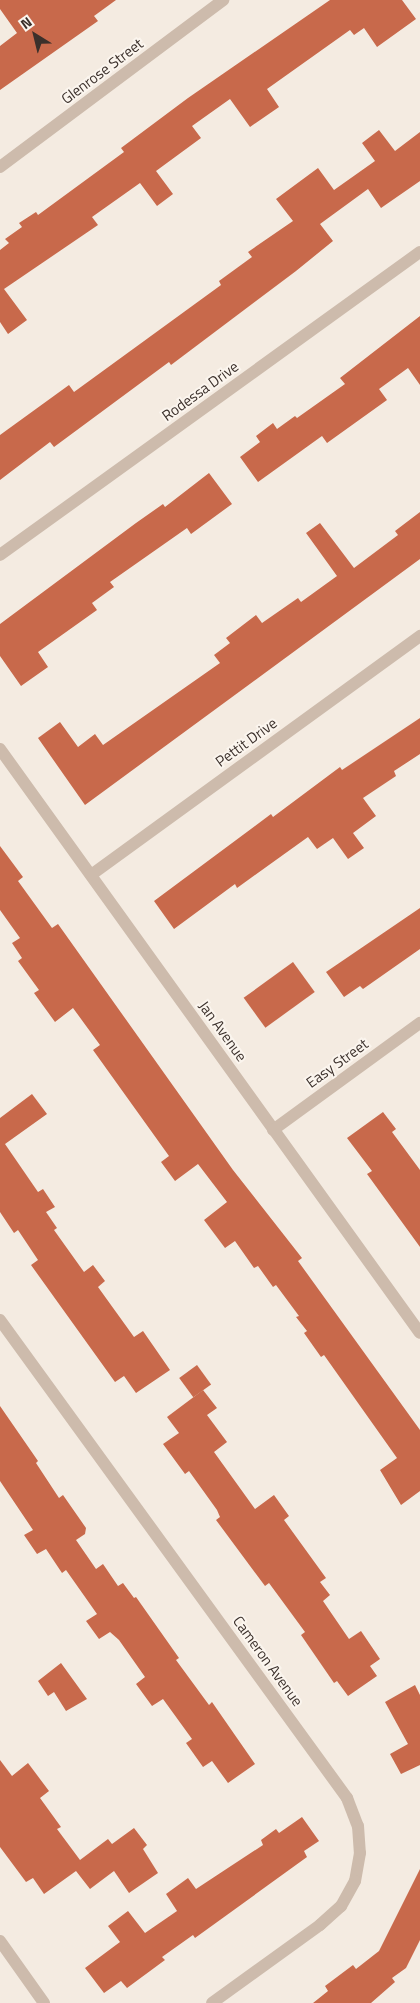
<!DOCTYPE html>
<html>
<head>
<meta charset="utf-8">
<style>
  body { margin:0 }
  #map { position:relative; width:420px; height:2003px; overflow:hidden; background:#f4ebe1; font-family:"Titillium Web",sans-serif }
  div>[style] { position:absolute }
  [style*='--x'] { left:calc(var(--x)*1px); top:calc(var(--y)*1px); width:calc(var(--w)*1px); rotate:calc(var(--a)*1deg) }
  .building>* { inset:0; background:#c8694b; transform-origin:0 0 }
  .minor>* { height:12px; margin:-6px; padding:0 6px; transform-origin:6px; border-radius:6px; background:#cdbbac }
  span { translate:-50% -50%; white-space:nowrap; text-align:center; line-height:1.15; -webkit-text-stroke:4px #fbf5ee; paint-order:stroke }
  .street-label { font-size:15px; color:#3b302b }
  .north { position:absolute; left:10px; top:10px; width:50px; height:50px; -webkit-text-stroke:4px #fbf5ee; paint-order:stroke; rotate:324deg; font-size:14px; font-weight:700; line-height:20px; text-align:center; color:#3b302b }
  .north::after { content:''; display:block; margin:auto; width:18px; height:22px; background:#3b302b; clip-path:polygon(50% 0,100% 100%,50% 72%,0 100%) }
</style>
</head>
<body>
<div id="map">
  <div class="building">
    <i style="clip-path:polygon(0 0,116px 0,94px 16px,98px 21px,0 90px,0 46px,17px 33px,0 9px)"></i>
    <i style="clip-path:polygon(330px 0,402px 0,416px 19px,377px 47px,364px 28px,354px 35px,350px 30px,267px 89px,279px 107px,250px 127px,230px 99px,192px 126px,201px 138px,156px 171px,173px 194px,157px 206px,140px 183px,92px 217px,98px 225px,4px 289px,27px 320px,8px 334px,0 322px,0 250px,9px 243px,5px 239px,22px 227px,19px 223px,36px 212px,38px 215px,124px 152px,121px 148px,188px 98px)"></i>
    <i style="clip-path:polygon(379px 130px,395px 151px,420px 132px,420px 181px,381px 208px,368px 189px,320px 224px,333px 241px,296px 271px,171px 365px,169px 362px,54px 447px,50px 442px,0 480px,0 435px,69px 385px,74px 392px,221px 285px,219px 281px,252px 257px,248px 252px,293px 221px,276px 199px,318px 168px,334px 190px,375px 161px,362px 143px)"></i>
    <i style="clip-path:polygon(420px 316px,420px 385px,408px 368px,379px 389px,387px 400px,327px 443px,322px 436px,258px 482px,240px 457px,260px 442px,256px 436px,273px 423px,277px 429px,295px 416px,297px 418px,345px 384px,340px 378px)"></i>
    <i style="clip-path:polygon(209px 473px,232px 504px,191px 534px,187px 528px,110px 582px,114px 587px,92px 603px,97px 610px,38px 652px,48px 667px,21px 686px,0 656px,0 624px,136px 523px,163px 504px,165px 507px)"></i>
    <i style="clip-path:polygon(420px 512px,420px 559px,85px 805px,38px 738px,60px 722px,78px 747px,95px 734px,103px 745px,220px 663px,214px 655px,230px 643px,226px 638px,256px 615px,262px 623px,298px 598px,301px 602px,337px 576px,306px 533px,320px 523px,354px 568px,398px 535px,395px 531px)"></i>
    <i style="clip-path:polygon(420px 718px,420px 754px,394px 771px,396px 776px,363px 798px,376px 816px,353px 833px,364px 848px,348px 859px,333px 838px,317px 849px,308px 837px,237px 888px,235px 884px,174px 929px,154px 901px,271px 814px,273px 817px,340px 767px,342px 770px)"></i>
    <i style="clip-path:polygon(0 846px,23px 877px,18px 881px,52px 928px,58px 924px,233px 1170px,302px 1258px,298px 1261px,420px 1430px,420px 1491px,401px 1505px,380px 1470px,397px 1458px,324px 1355px,321px 1357px,304px 1333px,307px 1331px,296px 1317px,299px 1316px,276px 1285px,273px 1287px,258px 1266px,254px 1268px,235px 1241px,225px 1248px,204px 1220px,227px 1202px,198px 1164px,175px 1181px,161px 1162px,169px 1156px,93px 1050px,100px 1045px,73px 1008px,55px 1022px,34px 993px,39px 990px,18px 961px,22px 958px,12px 943px,20px 938px,0 910px)"></i>
    <i style="clip-path:polygon(420px 908px,420px 949px,363px 989px,360px 986px,344px 997px,326px 972px)"></i>
    <i style="left:293px;top:962px;width:37px;height:61px;rotate:54deg"></i>
    <i style="clip-path:polygon(32px 1094px,47px 1114px,5px 1144px,38px 1192px,43px 1189px,55px 1207px,46px 1212px,57px 1228px,54px 1230px,84px 1272px,93px 1265px,105px 1281px,98px 1287px,134px 1337px,143px 1331px,170px 1370px,136px 1393px,124px 1376px,115px 1382px,31px 1265px,38px 1260px,18px 1230px,14px 1233px,0 1212px,0 1118px)"></i>
    <i style="clip-path:polygon(383px 1112px,396px 1129px,392px 1132px,420px 1170px,420px 1247px,367px 1174px,372px 1171px,347px 1138px)"></i>
    <i style="left:197px;top:1365px;width:24px;height:22px;rotate:54deg"></i>
    <i style="clip-path:polygon(203px 1390px,217px 1408px,207px 1415px,227px 1442px,214px 1452px,255px 1509px,274px 1495px,289px 1516px,284px 1520px,326px 1578px,320px 1582px,330px 1595px,323px 1601px,349px 1639px,361px 1631px,380px 1659px,370px 1666px,377px 1676px,348px 1696px,337px 1681px,334px 1683px,301px 1635px,305px 1632px,269px 1583px,265px 1586px,216px 1520px,220px 1517px,217px 1510px,189px 1471px,185px 1474px,163px 1444px,179px 1433px,167px 1417px)"></i>
    <i style="clip-path:polygon(0 1406px,38px 1461px,36px 1463px,59px 1498px,63px 1495px,86px 1528px,85px 1534px,76px 1540px,96px 1569px,103px 1564px,118px 1586px,123px 1583px,134px 1598px,136px 1597px,179px 1658px,176px 1660px,209px 1705px,212px 1702px,255px 1764px,228px 1783px,212px 1761px,203px 1767px,186px 1743px,192px 1739px,163px 1699px,152px 1706px,136px 1684px,145px 1677px,119px 1640px,110px 1632px,99px 1639px,86px 1621px,97px 1614px,66px 1570px,62px 1573px,46px 1549px,37px 1554px,24px 1535px,33px 1530px,0 1481px)"></i>
    <i style="clip-path:polygon(61px 1663px,87px 1699px,66px 1711px,54px 1692px,48px 1696px,38px 1681px)"></i>
    <i style="clip-path:polygon(415px 1685px,420px 1695px,420px 1765px,401px 1774px,390px 1754px,408px 1744px,385px 1702px)"></i>
    <i style="clip-path:polygon(0 1760px,12px 1776px,28px 1763px,49px 1791px,40px 1798px,61px 1827px,57px 1829px,80px 1860px,108px 1839px,112px 1844px,134px 1828px,147px 1845px,143px 1849px,158px 1873px,129px 1893px,114px 1871px,90px 1889px,76px 1871px,44px 1894px,33px 1878px,26px 1882px,0 1847px)"></i>
    <i style="clip-path:polygon(302px 1817px,319px 1841px,304px 1851px,307px 1857px,195px 1938px,193px 1935px,162px 1957px,165px 1960px,127px 1988px,121px 1981px,104px 1993px,85px 1968px,120px 1942px,108px 1926px,128px 1911px,145px 1933px,177px 1911px,166px 1894px,188px 1878px,196px 1889px,263px 1845px,261px 1840px,276px 1829px,279px 1833px)"></i>
    <i style="clip-path:polygon(420px 1869px,420px 1940px,406px 1968px,392px 1978px,395px 1982px,371px 2003px,313px 2003px,328px 1991px,325px 1986px,353px 1965px,356px 1969px,379px 1951px)"></i>
  </div>
  <div class="minor">
    <i style="--x:0;--y:167;--w:279;--a:-36.8"></i>
    <i style="--x:0;--y:555;--w:518;--a:-35.81"></i>
    <i style="--x:0;--y:749;--w:719;--a:54.28"></i>
    <i style="--x:91;--y:875;--w:407;--a:-36"></i>
    <i style="--x:273;--y:1130;--w:182;--a:-36.1"></i>
    <i style="--x:0;--y:1320;--w:591;--a:54.02"></i>
    <i style="--x:347;--y:1798;--w:30;--a:69"></i>
    <i style="--x:358;--y:1826;--w:27;--a:86"></i>
    <i style="--x:360;--y:1853;--w:28;--a:100"></i>
    <i style="--x:355;--y:1881;--w:29;--a:119"></i>
    <i style="--x:341;--y:1906;--w:28;--a:138"></i>
    <i style="--x:320;--y:1925;--w:133;--a:144.2"></i>
    <i style="--x:0;--y:1941;--w:76;--a:54.6"></i>
  </div>
  <div class="street-label">
    <span style="left:102px;top:71px;rotate:-37deg">Glenrose Street</span>
    <span style="left:200px;top:391px;rotate:-36deg">Rodessa Drive</span>
    <span style="left:246px;top:742px;rotate:-36deg">Pettit Drive</span>
    <span style="left:223px;top:1031px;rotate:54deg">Jan Avenue</span>
    <span style="left:337px;top:1063px;rotate:-36deg">Easy Street</span>
    <span style="left:268px;top:1661px;rotate:54deg">Cameron Avenue</span>
  </div>
  <div class="north">N</div>
</div>
</body>
</html>
